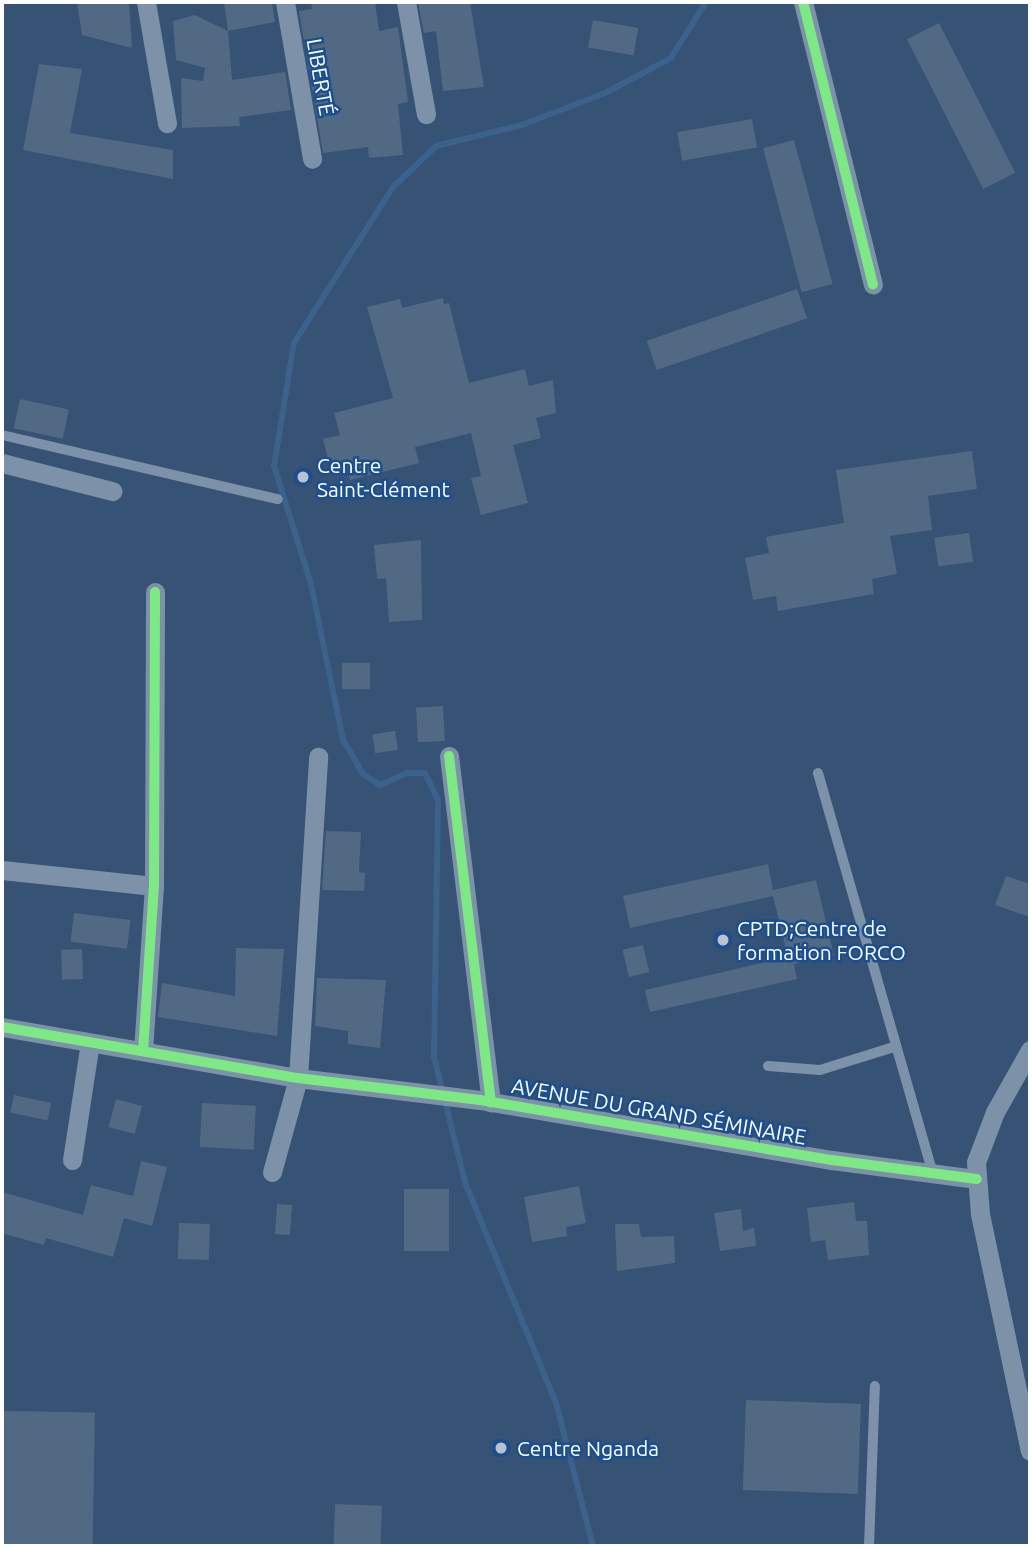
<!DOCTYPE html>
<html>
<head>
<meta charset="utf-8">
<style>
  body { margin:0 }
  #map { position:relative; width:1032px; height:1548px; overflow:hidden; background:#365274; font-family:Ubuntu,sans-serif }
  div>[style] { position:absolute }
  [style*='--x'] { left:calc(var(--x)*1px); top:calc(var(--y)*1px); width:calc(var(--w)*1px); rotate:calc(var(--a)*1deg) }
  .stream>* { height:6px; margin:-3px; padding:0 3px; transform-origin:3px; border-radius:3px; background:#3b618d }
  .building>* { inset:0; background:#526984; transform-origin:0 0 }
  .service>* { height:10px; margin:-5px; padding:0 5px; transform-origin:5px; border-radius:5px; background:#7d92a8 }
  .minor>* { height:19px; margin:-9.5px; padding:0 9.5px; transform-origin:9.5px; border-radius:9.5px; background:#7d92a8 }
  .cycleway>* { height:10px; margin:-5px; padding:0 5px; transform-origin:5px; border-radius:5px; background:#7ce984 }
  .dots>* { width:19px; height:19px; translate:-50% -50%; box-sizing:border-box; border:4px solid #1b4f8f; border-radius:50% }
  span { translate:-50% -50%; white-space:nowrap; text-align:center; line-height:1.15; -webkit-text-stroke:5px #1b4f8f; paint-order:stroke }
  .street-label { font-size:21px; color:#fff }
  .poi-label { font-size:21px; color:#fff }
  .left { translate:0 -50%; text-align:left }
  .frame { position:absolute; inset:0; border:4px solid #fff; pointer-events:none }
</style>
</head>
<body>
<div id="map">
  <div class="stream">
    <i style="--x:593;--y:1546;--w:148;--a:-104.5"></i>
    <i style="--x:556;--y:1403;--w:239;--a:-112.4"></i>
    <i style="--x:465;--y:1182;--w:129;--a:-103.9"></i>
    <i style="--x:434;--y:1057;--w:257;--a:-89.1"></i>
    <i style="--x:438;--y:800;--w:30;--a:-116"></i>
    <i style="--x:425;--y:773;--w:18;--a:180"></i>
    <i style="--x:407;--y:773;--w:30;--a:156"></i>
    <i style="--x:380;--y:785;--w:20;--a:-147"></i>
    <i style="--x:363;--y:774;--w:39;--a:-120"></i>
    <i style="--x:343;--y:740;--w:159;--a:-101.6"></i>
    <i style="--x:311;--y:584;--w:124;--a:-107.4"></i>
    <i style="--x:274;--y:466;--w:125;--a:-80.8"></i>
    <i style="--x:294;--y:343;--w:185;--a:-57.6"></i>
    <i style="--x:393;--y:187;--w:59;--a:-43.6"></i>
    <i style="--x:436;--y:146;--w:89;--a:-13.7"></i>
    <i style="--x:522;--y:125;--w:89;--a:-21.1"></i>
    <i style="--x:605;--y:93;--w:75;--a:-27.9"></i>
    <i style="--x:671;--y:58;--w:66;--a:-58"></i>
  </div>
  <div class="building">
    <i style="clip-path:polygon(77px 2px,129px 2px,132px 48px,82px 35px)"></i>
    <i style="clip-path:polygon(224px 2px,272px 2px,275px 22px,228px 31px)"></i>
    <i style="clip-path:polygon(311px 2px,375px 2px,379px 31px,398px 27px,408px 102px,398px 104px,403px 155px,369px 158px,368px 147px,323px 153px,299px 11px,312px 9px)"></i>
    <i style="clip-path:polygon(418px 2px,470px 2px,484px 87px,443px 91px,436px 31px,424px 33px)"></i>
    <i style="clip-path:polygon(195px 15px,228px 31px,232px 80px,285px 72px,291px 110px,239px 117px,240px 126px,182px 128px,181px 78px,203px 81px,205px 68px,176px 60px,173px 21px)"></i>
    <i style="left:593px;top:20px;width:46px;height:28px;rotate:10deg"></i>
    <i style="left:939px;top:23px;width:168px;height:36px;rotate:63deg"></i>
    <i style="clip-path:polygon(39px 64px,82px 69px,70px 133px,173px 150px,173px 179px,23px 150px)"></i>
    <i style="left:752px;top:119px;width:29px;height:76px;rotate:80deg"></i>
    <i style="left:794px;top:140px;width:149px;height:32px;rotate:75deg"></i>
    <i style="left:797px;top:289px;width:31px;height:159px;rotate:71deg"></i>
    <i style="clip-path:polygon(443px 298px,444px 304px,449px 303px,469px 383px,525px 369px,529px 386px,553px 380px,556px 413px,536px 418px,541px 438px,513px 445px,528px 503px,481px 515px,471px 478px,481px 476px,471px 433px,415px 447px,419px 463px,350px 480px,345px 462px,330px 466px,323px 439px,340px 435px,334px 413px,393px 398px,367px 307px,400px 299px,402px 308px)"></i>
    <i style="left:20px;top:399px;width:50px;height:30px;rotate:12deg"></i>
    <i style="clip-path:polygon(972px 451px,977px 489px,928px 496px,932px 530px,890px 536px,897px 574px,872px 579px,874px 594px,778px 611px,776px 596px,753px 600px,745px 558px,769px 553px,766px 537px,844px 523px,836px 470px)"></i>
    <i style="left:969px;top:533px;width:29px;height:35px;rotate:82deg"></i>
    <i style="clip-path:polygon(421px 540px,422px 620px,389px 622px,386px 578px,377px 579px,374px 545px)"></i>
    <i style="left:342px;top:663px;width:28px;height:26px"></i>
    <i style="left:443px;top:706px;width:35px;height:27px;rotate:87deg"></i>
    <i style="left:395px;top:731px;width:19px;height:23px;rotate:81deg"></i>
    <i style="clip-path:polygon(326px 831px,361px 832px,359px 872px,365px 873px,364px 891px,322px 890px)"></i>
    <i style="clip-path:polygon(768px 864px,773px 890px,816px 880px,834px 956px,794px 964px,797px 979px,650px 1012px,645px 990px,788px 957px,773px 896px,630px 928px,623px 896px)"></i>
    <i style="clip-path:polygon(1006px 876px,1030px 884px,1030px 917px,995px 905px)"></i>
    <i style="left:74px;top:913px;width:57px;height:29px;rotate:7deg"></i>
    <i style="left:643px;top:945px;width:28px;height:21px;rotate:77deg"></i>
    <i style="clip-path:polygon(236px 948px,284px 949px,277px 1036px,158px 1017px,162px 983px,235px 996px)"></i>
    <i style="left:82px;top:949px;width:30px;height:21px;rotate:88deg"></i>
    <i style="clip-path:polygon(317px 978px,386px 980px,380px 1048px,348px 1044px,348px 1031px,315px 1026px)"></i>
    <i style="left:14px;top:1095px;width:38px;height:18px;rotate:12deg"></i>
    <i style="left:116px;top:1099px;width:27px;height:29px;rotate:15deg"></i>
    <i style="left:202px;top:1103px;width:54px;height:44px;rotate:3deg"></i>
    <i style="clip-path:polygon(141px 1161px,167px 1167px,152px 1226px,124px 1218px,113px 1257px,46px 1238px,44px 1245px,2px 1233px,2px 1192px,83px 1215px,91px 1185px,133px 1196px)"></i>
    <i style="clip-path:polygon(579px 1186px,586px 1223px,566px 1227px,567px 1236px,532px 1242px,524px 1197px)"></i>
    <i style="left:404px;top:1189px;width:45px;height:62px"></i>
    <i style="clip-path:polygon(854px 1202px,856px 1221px,867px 1221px,869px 1255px,828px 1260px,825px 1240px,811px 1242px,807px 1208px)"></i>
    <i style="left:277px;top:1204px;width:15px;height:30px;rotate:4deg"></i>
    <i style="clip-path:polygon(741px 1209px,743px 1231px,754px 1228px,756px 1246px,720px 1251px,714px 1213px)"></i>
    <i style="left:179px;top:1223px;width:31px;height:36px;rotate:2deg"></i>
    <i style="clip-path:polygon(615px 1224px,639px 1224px,641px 1237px,674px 1236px,675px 1263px,617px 1271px)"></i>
    <i style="left:746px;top:1400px;width:115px;height:90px;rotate:2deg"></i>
    <i style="left:2px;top:1411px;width:93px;height:135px;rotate:1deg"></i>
    <i style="left:335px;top:1504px;width:47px;height:42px;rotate:2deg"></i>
  </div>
  <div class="service">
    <i style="--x:2;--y:435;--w:283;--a:13.1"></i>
    <i style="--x:818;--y:773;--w:416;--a:74"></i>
    <i style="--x:768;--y:1066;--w:52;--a:4.4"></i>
    <i style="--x:820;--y:1070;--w:77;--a:-17.3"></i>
    <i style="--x:869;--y:1546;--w:160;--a:-87.9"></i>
  </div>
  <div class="minor">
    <i style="--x:146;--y:2;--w:123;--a:80.2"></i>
    <i style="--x:285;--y:2;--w:159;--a:80.2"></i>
    <i style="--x:406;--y:2;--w:114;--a:79.9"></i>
    <i style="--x:803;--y:2;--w:291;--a:76.1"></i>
    <i style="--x:2;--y:463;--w:114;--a:14.3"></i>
    <i style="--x:449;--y:756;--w:349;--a:83.1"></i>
    <i style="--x:2;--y:870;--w:153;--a:6"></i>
    <i style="--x:2;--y:1027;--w:300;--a:9.8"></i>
    <i style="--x:298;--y:1078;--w:183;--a:6.9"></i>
    <i style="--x:480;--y:1100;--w:357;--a:9.7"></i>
    <i style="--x:832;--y:1160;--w:146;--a:7.5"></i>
    <i style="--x:1030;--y:1050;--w:71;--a:119.4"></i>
    <i style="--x:995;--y:1112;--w:53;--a:110.8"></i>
    <i style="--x:976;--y:1162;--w:52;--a:85.6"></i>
    <i style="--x:980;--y:1214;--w:242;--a:78.1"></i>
    <i style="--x:143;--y:1051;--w:165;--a:-86.2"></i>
    <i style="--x:154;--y:886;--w:294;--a:-89.8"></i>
    <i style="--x:72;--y:1160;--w:118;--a:-81.3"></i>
    <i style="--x:272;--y:1172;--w:98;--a:-74.5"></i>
    <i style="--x:298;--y:1078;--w:322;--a:-86.4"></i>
  </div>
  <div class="cycleway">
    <i style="--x:803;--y:2;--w:291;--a:76.1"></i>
    <i style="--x:449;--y:756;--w:349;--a:83.1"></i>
    <i style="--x:2;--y:1027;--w:300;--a:9.8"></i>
    <i style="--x:298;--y:1078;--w:183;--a:6.9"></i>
    <i style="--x:480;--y:1100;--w:357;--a:9.7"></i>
    <i style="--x:832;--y:1160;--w:146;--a:7.5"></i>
    <i style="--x:143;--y:1051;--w:165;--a:-86.2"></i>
    <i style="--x:154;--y:886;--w:294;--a:-89.8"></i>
  </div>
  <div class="dots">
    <i style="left:303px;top:477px;background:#b9c2ce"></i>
    <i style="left:723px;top:940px;background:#b9c2ce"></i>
    <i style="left:501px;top:1448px;background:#b9c2ce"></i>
  </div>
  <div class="street-label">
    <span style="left:321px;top:77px;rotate:80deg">LIBERTÉ</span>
    <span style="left:659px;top:1111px;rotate:10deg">AVENUE DU GRAND SÉMINAIRE</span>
  </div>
  <div class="poi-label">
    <span class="left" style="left:317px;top:477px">Centre<br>Saint-Clément</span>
    <span class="left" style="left:737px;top:940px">CPTD;Centre de<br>formation FORCO</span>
    <span class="left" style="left:517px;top:1448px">Centre Nganda</span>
  </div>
  <div class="frame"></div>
</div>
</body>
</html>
